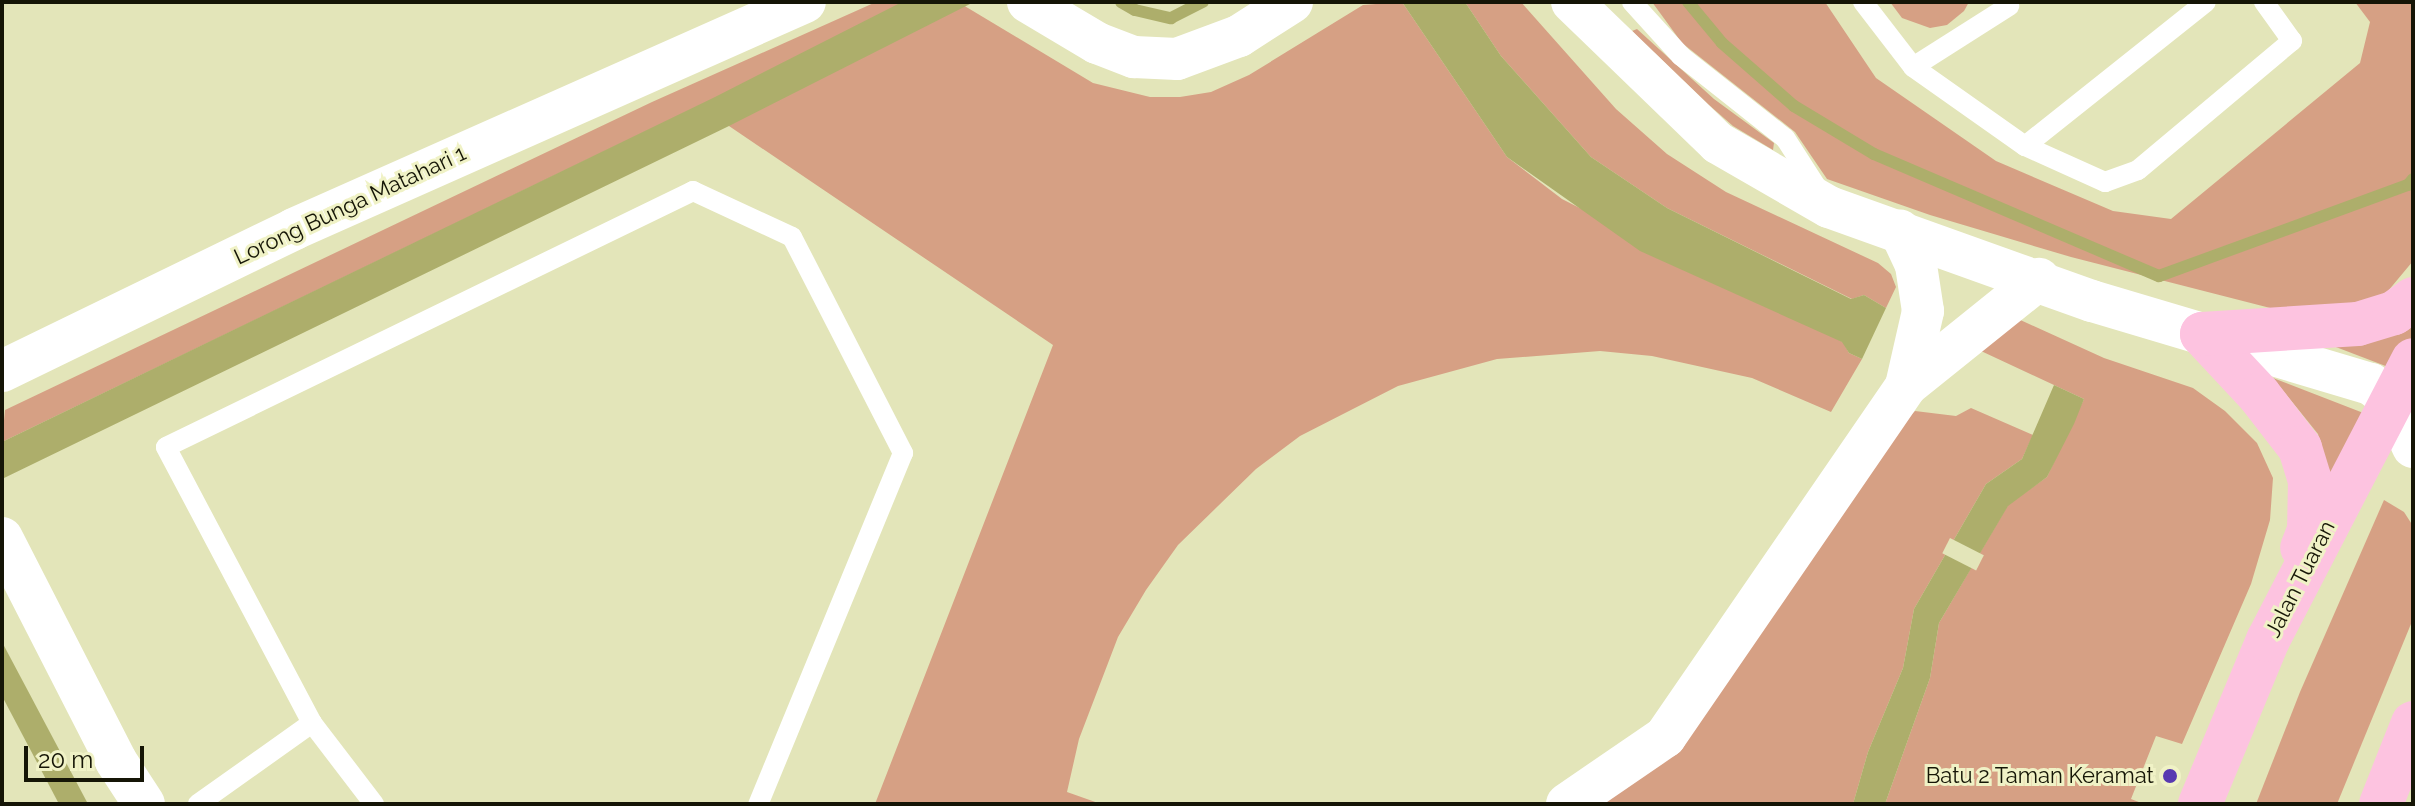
<!DOCTYPE html>
<html>
<head>
<meta charset="utf-8">
<style>
  body { margin:0 }
  #map { position:relative; width:2415px; height:806px; overflow:hidden; background:#e3e5b9; font-family:Raleway,sans-serif }
  div>[style] { position:absolute }
  [style*='--x'] { left:calc(var(--x)*1px); top:calc(var(--y)*1px); width:calc(var(--w)*1px); rotate:calc(var(--a)*1deg) }
  .green>* { inset:0; background:#d6a084 }
  .water>* { inset:0; background:#adae6b }
  .pier>* { inset:0; background:#e3e5b9; transform-origin:0 0 }
  .stream>* { height:12px; margin:-6px; padding:0 6px; transform-origin:6px; border-radius:6px; background:#adae6b }
  .lane>* { height:20px; margin:-10px; padding:0 10px; transform-origin:10px; border-radius:10px; background:#fff }
  .street>* { height:42px; margin:-21px; padding:0 21px; transform-origin:21px; border-radius:21px; background:#fff }
  .primary>* { height:44px; margin:-22px; padding:0 22px; transform-origin:22px; border-radius:22px; background:#fdc3e0 }
  .dots>* { width:22px; height:22px; translate:-50% -50%; box-sizing:border-box; border:4px solid #f0f2c6; border-radius:50% }
  span { translate:-50% -50%; white-space:nowrap; text-align:center; line-height:1.15; -webkit-text-stroke:6px #f0f2c6; paint-order:stroke }
  .street-label { font-size:22px; color:#151506 }
  .poi-label { font-size:22px; color:#151506 }
  .right { translate:-100% -50%; text-align:right }
  .frame { position:absolute; inset:0; border:4px solid #151506; pointer-events:none }
  .scale { position:absolute; left:24px; top:746px; width:120px; height:36px; box-sizing:border-box; border:4px solid #151506; border-top:0; padding-left:10px; font-size:24px; line-height:28px; white-space:nowrap; color:#151506; -webkit-text-stroke:6px #f0f2c6; paint-order:stroke }
</style>
</head>
<body>
<div id="map">
  <div class="green">
    <i style="clip-path:polygon(876px 2px,958px 2px,1093px 83px,1150px 97px,1180px 97px,1211px 92px,1249px 75px,1363px 5px,1402px 2px,1507px 157px,1562px 199px,1843px 342px,1849px 353px,1862px 359px,1831px 412px,1752px 378px,1652px 356px,1600px 351px,1497px 359px,1398px 386px,1300px 436px,1256px 469px,1178px 545px,1146px 590px,1118px 637px,1079px 739px,1067px 792px,1101px 804px,875px 804px,1053px 345px,729px 126px,715px 98px,2px 442px,5px 410px,652px 102px)"></i>
    <i style="clip-path:polygon(1465px 2px,1521px 2px,1616px 109px,1667px 154px,1726px 192px,1878px 263px,1891px 274px,1896px 287px,1886px 308px,1864px 295px,1852px 299px,1667px 208px,1591px 157px,1501px 56px)"></i>
    <i style="clip-path:polygon(1652px 2px,1825px 2px,1876px 78px,1996px 161px,2113px 211px,2171px 219px,2360px 63px,2370px 22px,2355px 2px,2413px 2px,2413px 261px,2388px 291px,2368px 305px,2282px 311px,2071px 257px,1930px 215px,1827px 179px,1795px 132px,1682px 43px)"></i>
    <i style="clip-path:polygon(1890px 2px,1969px 2px,1964px 11px,1947px 25px,1930px 28px,1902px 18px)"></i>
    <i style="clip-path:polygon(1637px 29px,1714px 99px,1774px 143px,1773px 150px,1733px 126px,1709px 105px,1632px 31px)"></i>
    <i style="clip-path:polygon(2016px 318px,2104px 358px,2193px 388px,2225px 411px,2257px 443px,2273px 478px,2270px 520px,2251px 584px,2182px 744px,2156px 736px,2131px 799px,2144px 804px,1885px 804px,1930px 678px,1939px 623px,2008px 505px,2047px 477px,2084px 399px,1981px 351px)"></i>
    <i style="clip-path:polygon(2413px 324px,2413px 340px,2396px 370px,2328px 344px)"></i>
    <i style="clip-path:polygon(2273px 378px,2366px 414px,2331px 481px,2318px 434px)"></i>
    <i style="clip-path:polygon(1971px 408px,2033px 435px,2022px 459px,1986px 484px,1914px 609px,1903px 668px,1868px 752px,1853px 804px,1589px 804px,1883px 441px,1915px 411px,1956px 416px)"></i>
    <i style="clip-path:polygon(2384px 500px,2404px 512px,2413px 526px,2413px 619px,2337px 804px,2256px 804px,2300px 692px)"></i>
  </div>
  <div class="water">
    <i style="clip-path:polygon(902px 2px,974px 2px,729px 126px,2px 479px,2px 442px,715px 97px)"></i>
    <i style="clip-path:polygon(1402px 2px,1465px 2px,1501px 56px,1591px 157px,1667px 208px,1851px 299px,1864px 295px,1886px 308px,1862px 359px,1849px 353px,1842px 342px,1640px 251px,1507px 157px)"></i>
    <i style="clip-path:polygon(2054px 385px,2084px 399px,2074px 424px,2047px 477px,2008px 506px,1939px 623px,1930px 678px,1885px 804px,1853px 804px,1868px 752px,1903px 668px,1914px 609px,1986px 484px,2022px 459px)"></i>
    <i style="clip-path:polygon(2px 642px,88px 804px,59px 804px,2px 696px)"></i>
  </div>
  <div class="pier">
    <i style="left:1950px;top:538px;width:38px;height:17px;rotate:27deg"></i>
  </div>
  <div class="stream">
    <i style="--x:1121;--y:2;--w:16;--a:30"></i>
    <i style="--x:1135;--y:10;--w:37;--a:13"></i>
    <i style="--x:1171;--y:18;--w:36;--a:-27"></i>
    <i style="--x:1688;--y:2;--w:53;--a:50.3"></i>
    <i style="--x:1722;--y:43;--w:96;--a:41.2"></i>
    <i style="--x:1794;--y:106;--w:93;--a:31"></i>
    <i style="--x:1874;--y:154;--w:310;--a:23.2"></i>
    <i style="--x:2159;--y:276;--w:265;--a:-20.1"></i>
    <i style="--x:2408;--y:185;--w:8;--a:-50"></i>
  </div>
  <div class="lane">
    <i style="--x:1632;--y:2;--w:73;--a:47.8"></i>
    <i style="--x:1681;--y:56;--w:132;--a:38.3"></i>
    <i style="--x:1785;--y:138;--w:63;--a:57.3"></i>
    <i style="--x:1863;--y:2;--w:82;--a:52.4"></i>
    <i style="--x:1913;--y:67;--w:137;--a:35.2"></i>
    <i style="--x:2025;--y:146;--w:88;--a:24.2"></i>
    <i style="--x:2105;--y:182;--w:35;--a:-20"></i>
    <i style="--x:2138;--y:170;--w:201;--a:-40"></i>
    <i style="--x:2292;--y:41;--w:48;--a:-125.7"></i>
    <i style="--x:1913;--y:67;--w:114;--a:-32.4"></i>
    <i style="--x:2025;--y:146;--w:231;--a:-38.5"></i>
    <i style="--x:198;--y:804;--w:140;--a:-35.4"></i>
    <i style="--x:374;--y:804;--w:102;--a:-127.4"></i>
    <i style="--x:312;--y:723;--w:312;--a:-117.9"></i>
    <i style="--x:166;--y:447;--w:586;--a:-25.91"></i>
    <i style="--x:693;--y:191;--w:109;--a:24.9"></i>
    <i style="--x:792;--y:237;--w:243;--a:62.8"></i>
    <i style="--x:903;--y:453;--w:380;--a:112.4"></i>
  </div>
  <div class="street">
    <i style="--x:1028;--y:2;--w:80;--a:30.7"></i>
    <i style="--x:1097;--y:43;--w:40;--a:21"></i>
    <i style="--x:1134;--y:57;--w:43;--a:2.7"></i>
    <i style="--x:1177;--y:59;--w:66;--a:-20.4"></i>
    <i style="--x:1239;--y:36;--w:63;--a:-32.7"></i>
    <i style="--x:1572;--y:2;--w:203;--a:44"></i>
    <i style="--x:1718;--y:143;--w:128;--a:30"></i>
    <i style="--x:1829;--y:207;--w:279;--a:19.7"></i>
    <i style="--x:2092;--y:301;--w:291;--a:16.6"></i>
    <i style="--x:2371;--y:384;--w:26;--a:39"></i>
    <i style="--x:2391;--y:400;--w:52;--a:64.9"></i>
    <i style="--x:2;--y:371;--w:325;--a:-25.9"></i>
    <i style="--x:294;--y:229;--w:559;--a:-23.95"></i>
    <i style="--x:1906;--y:386;--w:171;--a:-38.8"></i>
    <i style="--x:2;--y:538;--w:250;--a:62.9"></i>
    <i style="--x:116;--y:761;--w:51;--a:56.9"></i>
    <i style="--x:1567;--y:804;--w:119;--a:-34.4"></i>
    <i style="--x:1665;--y:737;--w:426;--a:-55.5"></i>
    <i style="--x:1906;--y:386;--w:77;--a:-77.2"></i>
    <i style="--x:1923;--y:311;--w:47;--a:-98.7"></i>
    <i style="--x:1916;--y:265;--w:38;--a:-115"></i>
  </div>
  <div class="primary">
    <i style="--x:2202;--y:334;--w:83;--a:46.9"></i>
    <i style="--x:2259;--y:395;--w:67;--a:52.3"></i>
    <i style="--x:2300;--y:448;--w:34;--a:73"></i>
    <i style="--x:2310;--y:480;--w:50;--a:91.1"></i>
    <i style="--x:2309;--y:530;--w:19;--a:111"></i>
    <i style="--x:2202;--y:334;--w:156;--a:-3.7"></i>
    <i style="--x:2358;--y:324;--w:38;--a:-17"></i>
    <i style="--x:2394;--y:313;--w:24;--a:-36"></i>
    <i style="--x:2200;--y:804;--w:178;--a:-67.5"></i>
    <i style="--x:2268;--y:640;--w:315;--a:-62.6"></i>
    <i style="--x:2381;--y:804;--w:87;--a:-68.4"></i>
  </div>
  <div class="dots">
    <i style="left:2170px;top:776px;background:#5839b1"></i>
  </div>
  <div class="street-label">
    <span style="left:350px;top:205px;rotate:-25deg">Lorong Bunga Matahari 1</span>
    <span style="left:2300px;top:579px;rotate:-63deg">Jalan Tuaran</span>
  </div>
  <div class="poi-label">
    <span class="right" style="left:2154px;top:776px">Batu 2 Taman Keramat</span>
  </div>
  <div class="frame"></div>
  <div class="scale">20 m</div>
</div>
</body>
</html>
